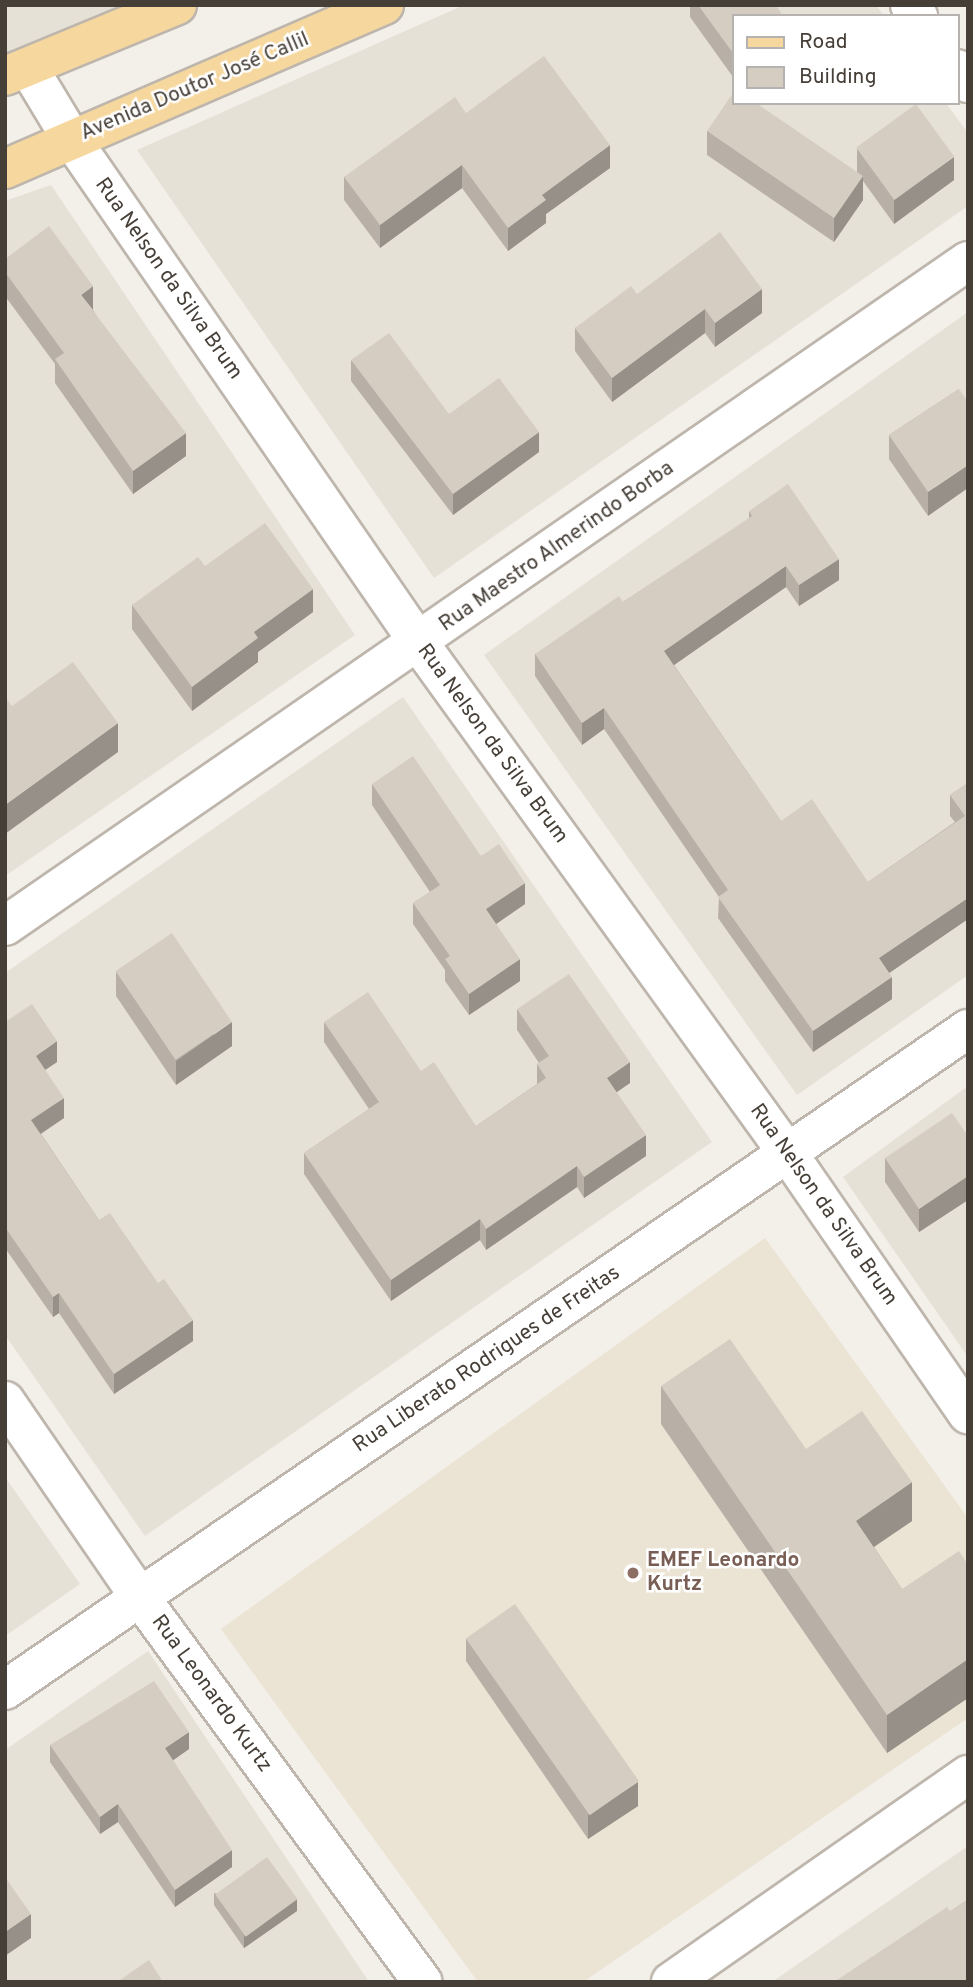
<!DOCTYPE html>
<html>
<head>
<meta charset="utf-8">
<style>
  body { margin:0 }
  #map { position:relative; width:973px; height:1987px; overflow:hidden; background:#f3efe9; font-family:Overpass,sans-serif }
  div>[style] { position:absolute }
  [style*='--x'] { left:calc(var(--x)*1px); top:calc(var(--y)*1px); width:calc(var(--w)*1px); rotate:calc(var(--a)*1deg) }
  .residential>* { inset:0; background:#e6e1d7 }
  .education>* { inset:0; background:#ebe3d4 }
  .roads { filter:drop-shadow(2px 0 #beb6ac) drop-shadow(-2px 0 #beb6ac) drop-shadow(0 2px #beb6ac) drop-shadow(0 -2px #beb6ac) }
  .minor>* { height:38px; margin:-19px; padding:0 19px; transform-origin:19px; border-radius:19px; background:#fff }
  .major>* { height:38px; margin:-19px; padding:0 19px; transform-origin:19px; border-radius:19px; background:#f6d89f }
  .wall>* { inset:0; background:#b8b0a7 }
  .shaded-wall>* { inset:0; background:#969088 }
  .building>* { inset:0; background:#d6cdc2; transform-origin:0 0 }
  .dots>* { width:19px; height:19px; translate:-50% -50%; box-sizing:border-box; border:4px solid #fff; border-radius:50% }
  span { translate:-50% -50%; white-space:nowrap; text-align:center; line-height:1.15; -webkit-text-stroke:5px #fff; paint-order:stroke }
  .street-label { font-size:21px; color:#463f38 }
  .education-label { font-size:21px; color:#785e54; font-weight:700 }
  .left { translate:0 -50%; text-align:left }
  .frame { position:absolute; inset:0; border:7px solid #463f38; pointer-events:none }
  .legend { position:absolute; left:732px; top:14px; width:228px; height:91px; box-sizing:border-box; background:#fff; border:2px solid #b5b2af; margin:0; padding:9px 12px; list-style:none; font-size:21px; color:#463f38 }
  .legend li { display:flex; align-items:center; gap:14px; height:35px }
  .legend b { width:35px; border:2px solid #b5b2af }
</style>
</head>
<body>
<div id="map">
  <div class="residential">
    <i style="clip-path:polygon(5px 5px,129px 5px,5px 57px)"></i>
    <i style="clip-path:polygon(464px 5px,876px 5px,884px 16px,733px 16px,733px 103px,946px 103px,968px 133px,968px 206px,434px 578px,137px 150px)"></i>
    <i style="clip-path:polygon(51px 185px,355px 635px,5px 876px,5px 201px)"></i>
    <i style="clip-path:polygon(968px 312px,968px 975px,797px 1095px,484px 655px)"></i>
    <i style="clip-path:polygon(403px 697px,712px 1142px,145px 1536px,5px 1335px,5px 973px)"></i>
    <i style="clip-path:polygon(968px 1086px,968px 1357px,843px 1177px)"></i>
    <i style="clip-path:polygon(5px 1477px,80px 1584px,5px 1636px)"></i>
    <i style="clip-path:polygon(148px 1651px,369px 1982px,5px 1982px,5px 1750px)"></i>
    <i style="clip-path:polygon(968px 1846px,968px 1982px,772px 1982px)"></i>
  </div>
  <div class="education">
    <i style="clip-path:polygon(765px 1238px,968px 1518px,968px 1718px,583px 1982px,478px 1982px,221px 1629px)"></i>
  </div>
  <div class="roads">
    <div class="minor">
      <i style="--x:910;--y:5;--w:14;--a:54"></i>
      <i style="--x:28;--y:67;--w:85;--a:58.9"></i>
      <i style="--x:72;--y:140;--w:611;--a:55.4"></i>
      <i style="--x:419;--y:643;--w:632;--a:54.15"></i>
      <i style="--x:789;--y:1155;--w:315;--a:55.4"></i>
      <i style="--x:957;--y:69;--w:18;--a:52"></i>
      <i style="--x:5;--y:926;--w:1170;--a:-34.63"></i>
      <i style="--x:5;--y:1401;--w:237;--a:55.5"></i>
      <i style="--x:139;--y:1596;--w:479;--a:53.7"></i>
      <i style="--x:5;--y:1690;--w:1168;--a:-34.47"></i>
      <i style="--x:671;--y:1982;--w:362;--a:-34.9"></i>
    </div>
    <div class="major">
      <i style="--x:5;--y:76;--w:186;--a:-22.4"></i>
      <i style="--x:5;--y:169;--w:413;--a:-23.4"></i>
    </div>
  </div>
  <div class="wall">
    <i style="clip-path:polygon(690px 5px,776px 5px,733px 16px,733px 77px,690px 17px)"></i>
    <i style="clip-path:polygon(466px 113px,610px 168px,546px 214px,546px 223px,508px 251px,462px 188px,380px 248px,344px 200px,344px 177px)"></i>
    <i style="clip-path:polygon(707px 131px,857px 172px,857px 149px,954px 180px,894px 224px,863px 181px,863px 200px,834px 242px,707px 155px)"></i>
    <i style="clip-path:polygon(5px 259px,93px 310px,186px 456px,133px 494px,55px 383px,55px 364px,5px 296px)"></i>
    <i style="clip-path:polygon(637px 294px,762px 313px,715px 347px,705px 333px,612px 402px,575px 351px,575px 328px)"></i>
    <i style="clip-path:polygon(351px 360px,449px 414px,539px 452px,453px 515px,351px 381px)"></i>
    <i style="clip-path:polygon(959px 389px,928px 516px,889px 459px,889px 435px)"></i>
    <i style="clip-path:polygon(749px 511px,839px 580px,799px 606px,786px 587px,674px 665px,781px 821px,868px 882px,955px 822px,950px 816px,950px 795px,968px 783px,968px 919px,889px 973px,892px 999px,813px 1052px,718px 918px,719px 897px,604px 729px,582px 745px,535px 676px,535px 654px,623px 602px,749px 519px)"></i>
    <i style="clip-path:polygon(205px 566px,313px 612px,258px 652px,258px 662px,192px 711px,132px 629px,132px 605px)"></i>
    <i style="clip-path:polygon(372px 784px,481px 856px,525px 904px,496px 924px,520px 981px,469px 1015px,445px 981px,445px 970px,413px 924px,413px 903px,430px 892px,372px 805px)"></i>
    <i style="clip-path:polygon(116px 972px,232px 1046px,176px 1085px,116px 996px)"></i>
    <i style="clip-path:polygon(517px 1009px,630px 1083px,616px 1092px,646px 1156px,584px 1198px,577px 1187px,486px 1250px,480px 1240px,391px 1301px,304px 1174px,304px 1153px,369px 1109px,324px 1042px,324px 1022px,421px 1071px,476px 1126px,537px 1084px,537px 1064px,539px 1063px,517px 1030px)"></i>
    <i style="clip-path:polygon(5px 1022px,57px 1062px,45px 1070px,64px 1118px,41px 1134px,99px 1220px,193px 1341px,114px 1394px,59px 1313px,53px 1317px,5px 1248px)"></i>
    <i style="clip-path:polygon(968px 1136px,968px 1200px,919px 1232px,885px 1182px,885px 1158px)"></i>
    <i style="clip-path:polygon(661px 1386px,806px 1449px,912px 1521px,874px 1547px,902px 1589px,968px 1565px,968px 1698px,887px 1753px,661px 1424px)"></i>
    <i style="clip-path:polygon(466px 1638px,638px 1806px,588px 1839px,466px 1661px)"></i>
    <i style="clip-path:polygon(50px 1745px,189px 1749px,173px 1760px,232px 1867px,175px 1907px,118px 1822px,100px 1834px,50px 1762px)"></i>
    <i style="clip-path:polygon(214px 1893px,297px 1911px,244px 1948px,214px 1905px)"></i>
  </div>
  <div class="shaded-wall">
    <i style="clip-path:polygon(610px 145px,610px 168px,546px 214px,546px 223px,508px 251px,508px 228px,542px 195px)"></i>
    <i style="clip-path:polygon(954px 157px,954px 180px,894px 224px,894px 200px)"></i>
    <i style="clip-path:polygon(462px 165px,462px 188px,380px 248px,380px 225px)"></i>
    <i style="clip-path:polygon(863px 176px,863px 200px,834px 242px,834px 218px)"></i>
    <i style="clip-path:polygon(93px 286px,93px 310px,81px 295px)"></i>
    <i style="clip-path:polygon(762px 289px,762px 313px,715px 347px,715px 323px)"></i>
    <i style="clip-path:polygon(705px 309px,705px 333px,612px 402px,612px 378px)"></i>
    <i style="clip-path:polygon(539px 432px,539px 452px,453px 515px,453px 494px)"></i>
    <i style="clip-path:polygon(186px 433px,186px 456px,133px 494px,133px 471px)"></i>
    <i style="clip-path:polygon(968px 465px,968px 488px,928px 516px,928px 492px)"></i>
    <i style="clip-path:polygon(839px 559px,839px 580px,799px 606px,799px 585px)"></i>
    <i style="clip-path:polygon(786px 566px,786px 587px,664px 672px,664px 651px)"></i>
    <i style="clip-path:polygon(313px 589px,313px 612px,258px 652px,258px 662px,192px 711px,192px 687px,254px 632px)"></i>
    <i style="clip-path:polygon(604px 708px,604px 729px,582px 745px,582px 723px)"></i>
    <i style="clip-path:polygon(118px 723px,118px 752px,5px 834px,5px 805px)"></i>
    <i style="clip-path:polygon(525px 883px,525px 904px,486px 931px,486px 909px)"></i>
    <i style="clip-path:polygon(968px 898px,968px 919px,879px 980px,879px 958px)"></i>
    <i style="clip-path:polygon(520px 959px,520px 981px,469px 1015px,469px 994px)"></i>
    <i style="clip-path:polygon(892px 977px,892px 999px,813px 1052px,813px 1031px)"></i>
    <i style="clip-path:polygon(232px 1022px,232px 1046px,176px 1085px,176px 1061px)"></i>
    <i style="clip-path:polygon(57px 1041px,57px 1062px,36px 1076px,36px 1056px)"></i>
    <i style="clip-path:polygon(630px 1062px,630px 1083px,607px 1099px,607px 1078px)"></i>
    <i style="clip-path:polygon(64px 1098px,64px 1118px,31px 1140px,31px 1120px)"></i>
    <i style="clip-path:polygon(646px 1135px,646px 1156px,584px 1198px,584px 1177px)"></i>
    <i style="clip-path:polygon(577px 1166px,577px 1187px,486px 1250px,486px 1229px)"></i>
    <i style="clip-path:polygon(968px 1176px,968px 1200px,919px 1232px,919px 1209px)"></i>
    <i style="clip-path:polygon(480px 1219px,480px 1240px,391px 1301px,391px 1280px)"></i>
    <i style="clip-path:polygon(59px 1293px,59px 1313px,53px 1317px,53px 1297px)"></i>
    <i style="clip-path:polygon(193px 1320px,193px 1341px,114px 1394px,114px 1374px)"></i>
    <i style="clip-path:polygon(912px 1482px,912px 1521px,856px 1559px,856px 1521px)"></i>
    <i style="clip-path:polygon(968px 1659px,968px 1698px,887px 1753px,887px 1715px)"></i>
    <i style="clip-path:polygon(189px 1732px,189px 1749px,165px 1766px,165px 1748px)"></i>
    <i style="clip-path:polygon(638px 1782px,638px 1806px,588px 1839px,588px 1815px)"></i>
    <i style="clip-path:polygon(118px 1804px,118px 1822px,100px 1834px,100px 1817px)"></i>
    <i style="clip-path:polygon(232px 1850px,232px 1867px,175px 1907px,175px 1890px)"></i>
    <i style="clip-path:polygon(297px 1899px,297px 1911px,244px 1948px,244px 1936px)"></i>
    <i style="clip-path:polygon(31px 1914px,31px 1938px,5px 1956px,5px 1932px)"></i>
  </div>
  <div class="building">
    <i style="clip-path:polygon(698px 5px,776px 5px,783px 16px,733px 16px,733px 53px)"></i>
    <i style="clip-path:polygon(544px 56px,610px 145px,542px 195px,546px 200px,508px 228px,462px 165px,380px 225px,344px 177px,455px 97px,466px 113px)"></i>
    <i style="clip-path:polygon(733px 93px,733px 103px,756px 103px,863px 176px,834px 218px,707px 131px)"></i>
    <i style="left:916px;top:104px;width:65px;height:74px;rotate:54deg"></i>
    <i style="clip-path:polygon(49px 226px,93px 286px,81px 295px,186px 433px,133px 471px,55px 359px,64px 353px,5px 272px,5px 259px)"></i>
    <i style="clip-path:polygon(720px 232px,762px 289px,715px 323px,705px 309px,612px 378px,575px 328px,631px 286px,637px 294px)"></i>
    <i style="clip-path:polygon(389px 333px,449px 414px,499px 378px,539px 432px,453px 494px,351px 360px)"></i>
    <i style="clip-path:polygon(959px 389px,968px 402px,968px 465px,928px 492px,889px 435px)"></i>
    <i style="clip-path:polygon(788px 484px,839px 559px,799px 585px,786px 566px,664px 651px,781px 821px,812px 799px,868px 882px,965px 816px,950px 795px,968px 783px,968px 898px,879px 958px,892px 977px,813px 1031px,718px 897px,728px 890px,604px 708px,582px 723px,535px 654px,619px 596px,623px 602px,752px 516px,749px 511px)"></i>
    <i style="clip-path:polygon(265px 523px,313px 589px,254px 632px,258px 638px,192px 687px,132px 605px,198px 557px,205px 566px)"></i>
    <i style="clip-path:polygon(73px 662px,118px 723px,5px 805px,5px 697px,12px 706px)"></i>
    <i style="clip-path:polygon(413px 756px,481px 856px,499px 844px,525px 883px,486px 909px,520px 959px,469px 994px,445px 959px,450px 956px,413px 903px,440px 885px,372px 784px)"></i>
    <i style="left:172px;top:933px;width:107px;height:68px;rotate:56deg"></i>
    <i style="clip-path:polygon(569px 974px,630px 1062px,607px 1078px,646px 1135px,584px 1177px,577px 1166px,486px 1229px,480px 1219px,391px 1280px,304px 1153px,379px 1102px,324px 1022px,368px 992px,421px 1071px,434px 1062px,476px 1126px,546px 1078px,537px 1064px,549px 1056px,517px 1009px)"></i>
    <i style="clip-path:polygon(32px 1004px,57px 1041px,36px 1056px,64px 1098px,31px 1120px,99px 1220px,110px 1213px,158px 1283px,164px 1279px,193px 1320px,114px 1374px,59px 1293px,53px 1297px,5px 1227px,5px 1022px)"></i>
    <i style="clip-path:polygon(952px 1113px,968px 1136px,968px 1176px,919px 1209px,885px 1158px)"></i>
    <i style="clip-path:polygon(730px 1339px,806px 1449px,862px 1411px,912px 1482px,856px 1521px,902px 1589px,959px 1551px,968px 1565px,968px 1659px,887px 1715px,661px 1386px)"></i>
    <i style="left:515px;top:1604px;width:216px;height:60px;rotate:55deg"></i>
    <i style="clip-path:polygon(154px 1681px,189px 1732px,165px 1748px,232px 1850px,175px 1890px,118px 1804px,100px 1817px,50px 1745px)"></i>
    <i style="left:267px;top:1857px;width:52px;height:64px;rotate:54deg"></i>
    <i style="clip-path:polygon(5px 1877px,31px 1914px,5px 1932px)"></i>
    <i style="clip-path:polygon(968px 1899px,968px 1982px,834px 1982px,947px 1907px,950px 1911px)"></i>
    <i style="clip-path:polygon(149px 1960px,163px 1982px,117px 1982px)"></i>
  </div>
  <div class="dots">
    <i style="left:633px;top:1573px;background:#8d6e63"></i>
  </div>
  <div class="street-label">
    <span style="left:195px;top:87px;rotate:-23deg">Avenida Doutor José Callil</span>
    <span style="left:168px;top:279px;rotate:55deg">Rua Nelson da Silva Brum</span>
    <span style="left:557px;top:547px;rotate:-35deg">Rua Maestro Almerindo Borba</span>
    <span style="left:492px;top:744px;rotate:54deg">Rua Nelson da Silva Brum</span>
    <span style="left:823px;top:1205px;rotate:55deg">Rua Nelson da Silva Brum</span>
    <span style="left:487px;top:1360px;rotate:-34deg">Rua Liberato Rodrigues de Freitas</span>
    <span style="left:211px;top:1694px;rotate:54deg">Rua Leonardo Kurtz</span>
  </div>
  <div class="education-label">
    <span class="left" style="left:647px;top:1573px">EMEF Leonardo<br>Kurtz</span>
  </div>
  <div class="frame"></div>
  <ul class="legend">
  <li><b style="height:9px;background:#f6d89f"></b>Road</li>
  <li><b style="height:19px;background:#d6cdc2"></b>Building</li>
  </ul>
</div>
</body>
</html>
